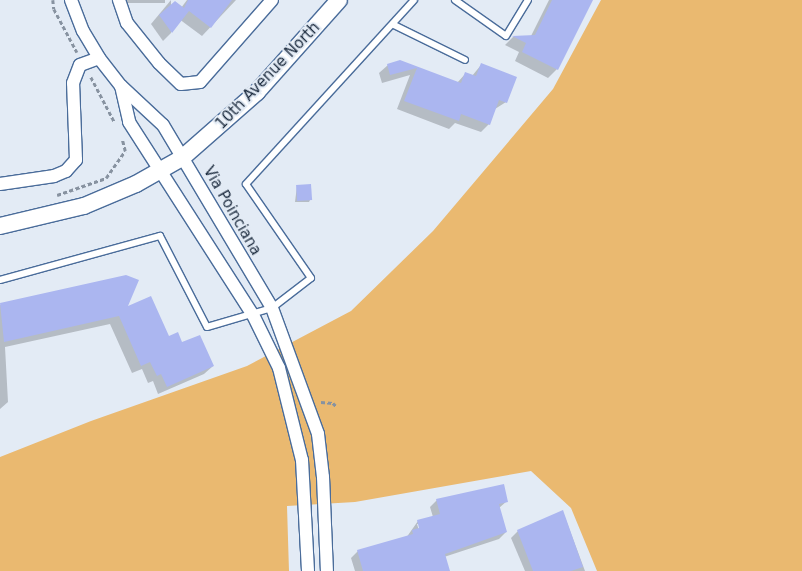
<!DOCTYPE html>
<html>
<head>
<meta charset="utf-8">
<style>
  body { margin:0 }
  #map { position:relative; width:802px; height:571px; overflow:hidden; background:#e3ebf5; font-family:"DejaVu Sans",sans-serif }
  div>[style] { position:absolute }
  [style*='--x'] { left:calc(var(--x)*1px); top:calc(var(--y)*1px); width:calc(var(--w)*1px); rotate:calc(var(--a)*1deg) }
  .green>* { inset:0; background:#eab970 }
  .shadow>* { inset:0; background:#0003; transform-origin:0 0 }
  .building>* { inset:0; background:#abb6f0; transform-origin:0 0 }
  .path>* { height:2.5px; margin-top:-1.25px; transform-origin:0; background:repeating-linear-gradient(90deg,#8792a0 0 4px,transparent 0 6.5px) }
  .roads { filter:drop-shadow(1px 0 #4a6c9a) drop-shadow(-1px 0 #4a6c9a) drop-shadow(0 1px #4a6c9a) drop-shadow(0 -1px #4a6c9a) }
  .service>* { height:6px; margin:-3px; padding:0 3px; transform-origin:3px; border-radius:3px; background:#fff }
  .minor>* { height:12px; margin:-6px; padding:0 6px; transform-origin:6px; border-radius:6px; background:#fff }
  .tertiary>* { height:16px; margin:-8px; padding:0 8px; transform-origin:8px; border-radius:8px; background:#fff }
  span { translate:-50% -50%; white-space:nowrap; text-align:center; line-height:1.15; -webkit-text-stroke:4px #e3ebf5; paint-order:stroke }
  .street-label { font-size:15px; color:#1b2a3d }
</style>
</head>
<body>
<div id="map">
  <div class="green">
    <i style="clip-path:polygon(601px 0,802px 0,802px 571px,597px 571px,571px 508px,531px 471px,355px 502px,287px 506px,289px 571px,0 571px,0 457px,91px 421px,247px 366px,351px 311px,433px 231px,553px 89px)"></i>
  </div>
  <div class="shadow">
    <i style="left:126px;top:0;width:39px;height:3px"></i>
    <i style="clip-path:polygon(171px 0,171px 33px,163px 41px,151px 24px)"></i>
    <i style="clip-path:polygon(187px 0,236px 0,202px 36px,175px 16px)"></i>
    <i style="clip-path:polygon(549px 0,591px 0,557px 69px,548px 78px,515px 61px,519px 52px,505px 45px,513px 37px,531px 36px)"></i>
    <i style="clip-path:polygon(400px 61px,457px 83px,466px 73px,472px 76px,481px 65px,506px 102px,495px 109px,489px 124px,481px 132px,455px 123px,449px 129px,397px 109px,410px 75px,382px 83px,379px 73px,388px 65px)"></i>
    <i style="clip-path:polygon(297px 186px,310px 200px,309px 202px,295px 202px)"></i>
    <i style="clip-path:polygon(126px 276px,126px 309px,213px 366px,204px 374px,158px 394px,153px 381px,148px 383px,142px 369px,132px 373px,110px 324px,5px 347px,8px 402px,0 409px,0 305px)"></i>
    <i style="clip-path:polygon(evenodd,437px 500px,507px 501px,499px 508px,506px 532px,499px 539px,444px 557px,447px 571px,355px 571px,351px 558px,358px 551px,406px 538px,418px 521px,433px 517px,430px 507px,437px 500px,417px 524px,419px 524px,420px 534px,417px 524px)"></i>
    <i style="clip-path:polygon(563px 512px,585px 571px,525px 571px,511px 538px,518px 531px)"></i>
  </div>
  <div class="building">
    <i style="clip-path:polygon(188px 0,232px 0,211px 28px,189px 11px,172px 33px,159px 15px,175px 1px,184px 8px)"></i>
    <i style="clip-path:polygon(552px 0,593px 0,558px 70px,522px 52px,526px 43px,512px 36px,535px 35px)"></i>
    <i style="clip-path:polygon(400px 60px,461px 83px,465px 72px,476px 76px,481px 63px,517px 77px,507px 103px,499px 100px,490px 125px,461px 114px,459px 121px,404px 101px,417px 68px,390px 75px,387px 64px)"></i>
    <i style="left:311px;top:184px;width:16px;height:15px;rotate:86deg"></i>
    <i style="clip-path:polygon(126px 275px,139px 280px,128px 306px,151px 296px,169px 336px,178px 332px,182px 342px,200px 335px,214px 366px,167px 387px,161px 374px,157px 376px,150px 362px,141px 366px,119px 316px,4px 342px,0 303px)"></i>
    <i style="clip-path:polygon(504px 484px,508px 502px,499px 504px,507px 532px,445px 554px,450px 571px,363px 571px,357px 550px,413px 534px,412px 530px,419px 528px,417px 520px,440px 514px,436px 499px)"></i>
    <i style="clip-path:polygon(563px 510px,583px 567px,571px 571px,533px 571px,517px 530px)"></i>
  </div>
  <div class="path">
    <i style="--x:53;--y:0;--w:9;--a:84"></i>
    <i style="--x:54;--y:9;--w:49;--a:61.9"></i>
    <i style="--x:91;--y:77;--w:50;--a:62.4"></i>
    <i style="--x:57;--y:195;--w:52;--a:-19.1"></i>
    <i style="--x:106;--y:178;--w:33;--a:-55"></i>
    <i style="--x:125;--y:151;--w:12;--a:-104"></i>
    <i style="--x:321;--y:402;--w:12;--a:5"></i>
    <i style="--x:333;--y:403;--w:6;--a:45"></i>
  </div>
  <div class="roads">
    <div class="service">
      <i style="--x:455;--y:0;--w:62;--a:35.2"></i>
      <i style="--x:506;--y:36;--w:42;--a:-58.6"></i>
      <i style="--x:394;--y:25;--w:79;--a:26.2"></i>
      <i style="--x:0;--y:280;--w:166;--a:-15.4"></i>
      <i style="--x:160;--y:236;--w:102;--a:62.7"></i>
      <i style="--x:207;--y:327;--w:68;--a:-16.3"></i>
      <i style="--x:272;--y:308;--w:49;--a:-37.6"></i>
      <i style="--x:311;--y:278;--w:114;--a:-124.7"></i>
      <i style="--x:246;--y:184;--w:249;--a:-47.6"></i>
    </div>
    <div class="minor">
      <i style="--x:71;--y:0;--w:33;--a:69"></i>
      <i style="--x:83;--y:31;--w:31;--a:59"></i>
      <i style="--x:99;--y:58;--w:36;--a:52"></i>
      <i style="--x:121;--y:86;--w:57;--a:42.9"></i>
      <i style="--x:163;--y:125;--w:213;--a:59.2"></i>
      <i style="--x:272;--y:308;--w:134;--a:69.9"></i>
      <i style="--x:318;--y:434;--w:43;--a:83.4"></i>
      <i style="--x:323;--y:477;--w:94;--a:87.6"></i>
      <i style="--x:119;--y:0;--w:24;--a:71"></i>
      <i style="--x:127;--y:23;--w:51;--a:51.3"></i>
      <i style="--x:159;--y:63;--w:30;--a:44"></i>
      <i style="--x:181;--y:84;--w:19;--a:-6"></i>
      <i style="--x:200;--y:82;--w:109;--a:-48.7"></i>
      <i style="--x:121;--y:86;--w:37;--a:77"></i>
      <i style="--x:129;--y:122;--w:229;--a:57.3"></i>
      <i style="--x:253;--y:315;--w:59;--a:63.9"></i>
      <i style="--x:279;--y:368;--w:95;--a:76"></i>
      <i style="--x:302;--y:460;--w:111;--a:86.9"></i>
      <i style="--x:0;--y:184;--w:55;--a:-8.4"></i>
      <i style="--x:54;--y:176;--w:13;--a:-23"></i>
      <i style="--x:66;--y:171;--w:15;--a:-48"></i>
      <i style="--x:76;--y:160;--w:77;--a:-92.2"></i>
      <i style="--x:73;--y:83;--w:19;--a:-69"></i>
      <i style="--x:80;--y:65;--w:20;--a:-20"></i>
    </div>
    <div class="tertiary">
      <i style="--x:0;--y:226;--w:86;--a:-13.4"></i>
      <i style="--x:84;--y:206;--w:56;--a:-22.9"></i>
      <i style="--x:136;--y:184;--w:53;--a:-29.5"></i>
      <i style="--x:182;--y:158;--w:100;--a:-41.3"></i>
      <i style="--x:257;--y:92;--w:123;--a:-48.3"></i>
    </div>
  </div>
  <div class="street-label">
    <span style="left:268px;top:76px;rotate:-46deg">10th Avenue North</span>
    <span style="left:232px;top:211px;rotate:60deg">Via Poinciana</span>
  </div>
</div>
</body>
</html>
